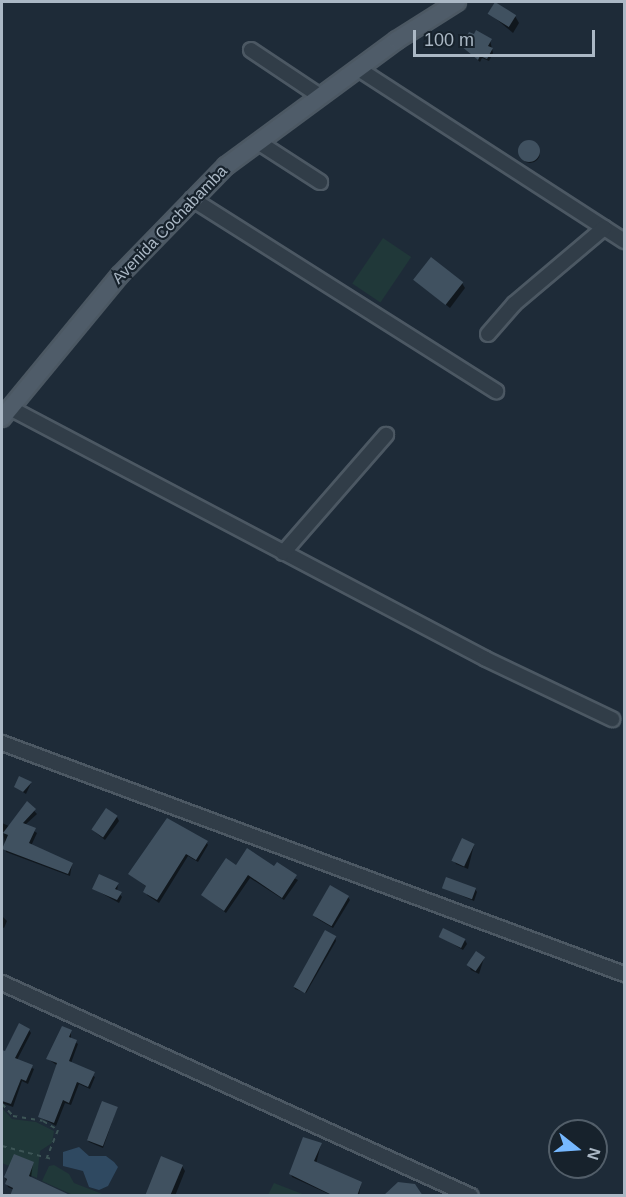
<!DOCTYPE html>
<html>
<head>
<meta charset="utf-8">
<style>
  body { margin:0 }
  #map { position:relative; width:626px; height:1197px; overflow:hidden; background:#1e2b38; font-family:Arial,sans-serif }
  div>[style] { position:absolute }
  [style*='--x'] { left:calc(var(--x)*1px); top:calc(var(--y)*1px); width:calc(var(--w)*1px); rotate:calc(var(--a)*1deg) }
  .green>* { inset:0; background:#203839; transform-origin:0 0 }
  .water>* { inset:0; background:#2f4961 }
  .shadow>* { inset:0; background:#0007 }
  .round { border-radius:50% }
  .building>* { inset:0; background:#405160; transform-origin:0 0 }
  .path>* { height:2px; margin-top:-1px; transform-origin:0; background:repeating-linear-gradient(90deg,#3d5556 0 4.5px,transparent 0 9px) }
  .roads { filter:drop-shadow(2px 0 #4c5863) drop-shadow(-2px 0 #4c5863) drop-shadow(0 2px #4c5863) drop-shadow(0 -2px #4c5863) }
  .minor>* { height:14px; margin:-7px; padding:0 7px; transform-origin:7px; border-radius:7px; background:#313d48 }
  .major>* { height:16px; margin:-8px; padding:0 8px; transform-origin:8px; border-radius:8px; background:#4f5c69 }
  span { translate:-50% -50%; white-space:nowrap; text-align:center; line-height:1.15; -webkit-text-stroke:4.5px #17222c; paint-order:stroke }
  .street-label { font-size:16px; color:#abb8c5 }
  .frame { position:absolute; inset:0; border:3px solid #abb8c5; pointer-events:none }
  .north { position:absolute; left:548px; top:1119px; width:60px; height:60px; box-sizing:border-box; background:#17222c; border:2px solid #525e69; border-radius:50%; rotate:107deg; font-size:16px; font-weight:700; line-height:24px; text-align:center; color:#abb8c5 }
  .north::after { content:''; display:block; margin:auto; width:21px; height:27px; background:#76b8ff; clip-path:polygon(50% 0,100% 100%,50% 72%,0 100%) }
  .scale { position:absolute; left:413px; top:30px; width:182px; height:27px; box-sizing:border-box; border:3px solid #abb8c5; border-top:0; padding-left:8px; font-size:18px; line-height:21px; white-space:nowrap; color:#abb8c5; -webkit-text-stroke:4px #17222c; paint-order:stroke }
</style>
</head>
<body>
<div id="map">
  <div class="green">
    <i style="left:383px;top:238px;width:34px;height:55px;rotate:34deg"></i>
    <i style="clip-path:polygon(2px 1108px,12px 1119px,36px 1122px,54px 1131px,52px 1143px,40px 1151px,37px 1178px,2px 1163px)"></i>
    <i style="clip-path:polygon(54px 1165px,69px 1174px,74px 1183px,105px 1195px,73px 1195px,42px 1181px,49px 1166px)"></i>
    <i style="clip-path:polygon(274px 1183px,305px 1195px,268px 1195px)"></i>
  </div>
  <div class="water">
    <i style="clip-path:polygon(79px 1147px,89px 1156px,106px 1156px,114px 1162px,118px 1167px,108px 1186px,99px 1190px,89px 1187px,83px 1171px,63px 1166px,63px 1152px)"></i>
  </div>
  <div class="shadow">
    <i style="clip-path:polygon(489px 13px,515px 16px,519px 23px,513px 33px)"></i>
    <i style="clip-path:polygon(490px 40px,493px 53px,489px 61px,482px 58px,480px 62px,463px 46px)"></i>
    <i class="round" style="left:520px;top:143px;width:20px;height:20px"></i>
    <i style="clip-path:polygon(415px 280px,462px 283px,465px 288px,450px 308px)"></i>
    <i style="clip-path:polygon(31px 783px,26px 794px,15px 787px)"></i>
    <i style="clip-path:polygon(27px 803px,37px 814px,25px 825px,37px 833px,31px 846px,72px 864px,70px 876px,6px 852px,2px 823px,9px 826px)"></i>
    <i style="clip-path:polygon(117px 817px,119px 821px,105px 840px,95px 832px,93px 829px)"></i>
    <i style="clip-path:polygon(206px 842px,208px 845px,198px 862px,188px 856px,159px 903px,147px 895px,147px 887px,129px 874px)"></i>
    <i style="clip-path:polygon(474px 845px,468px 869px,456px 864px,454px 861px)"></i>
    <i style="clip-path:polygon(237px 867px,274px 868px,298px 880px,284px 900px,250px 878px,226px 913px,203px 895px)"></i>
    <i style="clip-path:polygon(118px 884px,117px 891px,122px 897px,119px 903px,94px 889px)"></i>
    <i style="clip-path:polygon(444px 888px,475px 889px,477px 892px,474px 901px)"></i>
    <i style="clip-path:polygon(348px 897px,350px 900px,333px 928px,316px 918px,314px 915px)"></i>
    <i style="clip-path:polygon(2px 916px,7px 921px,4px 928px,2px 927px)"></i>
    <i style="clip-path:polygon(335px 937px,336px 941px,306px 993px,295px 989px,294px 986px)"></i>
    <i style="clip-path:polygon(441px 937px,465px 940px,467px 944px,463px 950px)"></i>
    <i style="clip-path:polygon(484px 958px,479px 974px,471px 970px,469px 966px)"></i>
    <i style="clip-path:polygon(29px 1030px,31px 1033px,17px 1060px,34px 1069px,28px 1084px,22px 1081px,13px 1107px,2px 1103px,2px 1086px,7px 1070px,2px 1068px,2px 1051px,6px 1053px)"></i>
    <i style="clip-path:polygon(71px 1031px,71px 1039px,78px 1044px,71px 1063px,95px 1077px,90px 1089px,79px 1084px,71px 1105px,65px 1103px,56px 1126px,40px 1117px,58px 1066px,48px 1059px)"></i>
    <i style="clip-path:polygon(117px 1108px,103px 1148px,89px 1142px,87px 1139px)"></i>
    <i style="clip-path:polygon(321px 1144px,316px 1164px,361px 1183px,359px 1196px,333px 1196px,292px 1177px,291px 1174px)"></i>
    <i style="clip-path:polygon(33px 1163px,31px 1178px,14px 1190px,8px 1187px,5px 1177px)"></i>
    <i style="clip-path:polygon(182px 1166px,185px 1171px,175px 1196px,146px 1196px)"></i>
  </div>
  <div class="building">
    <i style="left:495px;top:2px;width:25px;height:14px;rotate:32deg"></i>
    <i style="clip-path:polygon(476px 30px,492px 39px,488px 46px,493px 48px,487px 59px,480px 56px,478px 60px,461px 46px,469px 32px,474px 34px)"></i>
    <i class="round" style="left:518px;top:140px;width:22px;height:22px"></i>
    <i style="left:431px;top:257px;width:41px;height:29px;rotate:38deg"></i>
    <i style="clip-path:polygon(19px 776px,32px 782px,23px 792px,14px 787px)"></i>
    <i style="clip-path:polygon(27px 801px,36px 809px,23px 823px,36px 828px,29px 843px,73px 863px,68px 874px,2px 849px,8px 835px,3px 833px)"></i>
    <i style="left:106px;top:808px;width:14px;height:26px;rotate:34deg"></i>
    <i style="clip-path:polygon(167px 818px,208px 841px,196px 860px,186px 854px,157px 900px,143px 892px,146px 886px,128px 874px)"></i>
    <i style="left:462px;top:838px;width:14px;height:25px;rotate:25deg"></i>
    <i style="clip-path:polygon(247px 848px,274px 866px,277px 862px,297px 875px,282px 898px,248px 875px,224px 911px,201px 895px,226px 858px,236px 865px)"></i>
    <i style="clip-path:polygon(99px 874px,119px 883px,115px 889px,122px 892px,117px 900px,92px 889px)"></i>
    <i style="left:446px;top:877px;width:32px;height:12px;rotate:20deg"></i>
    <i style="left:330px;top:885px;width:22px;height:35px;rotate:30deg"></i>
    <i style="left:443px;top:928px;width:25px;height:10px;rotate:26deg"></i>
    <i style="left:325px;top:930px;width:13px;height:65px;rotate:29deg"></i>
    <i style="left:476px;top:951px;width:11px;height:17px;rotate:34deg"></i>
    <i style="clip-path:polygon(19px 1023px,30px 1029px,15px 1058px,33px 1065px,26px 1081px,21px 1079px,11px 1104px,2px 1101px,2px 1050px,5px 1051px)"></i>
    <i style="clip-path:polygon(62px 1026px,72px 1030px,69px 1037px,77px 1040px,69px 1061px,95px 1072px,88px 1087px,77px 1082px,69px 1103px,63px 1100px,54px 1123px,38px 1117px,57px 1063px,46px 1059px)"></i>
    <i style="left:102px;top:1101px;width:17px;height:42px;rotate:21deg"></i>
    <i style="clip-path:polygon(303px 1137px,322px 1143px,314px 1161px,362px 1182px,357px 1196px,334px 1196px,289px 1174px)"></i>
    <i style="clip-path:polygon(14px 1154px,34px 1162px,29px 1176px,72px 1196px,10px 1196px,13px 1188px,5px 1184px,7px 1179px,4px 1177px)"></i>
    <i style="clip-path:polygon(161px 1156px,183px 1165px,170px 1196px,145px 1196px)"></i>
    <i style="clip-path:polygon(398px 1182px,415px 1184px,423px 1196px,383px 1196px)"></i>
  </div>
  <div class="path">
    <i style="--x:2;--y:1104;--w:16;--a:47"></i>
    <i style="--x:13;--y:1116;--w:30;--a:9"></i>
    <i style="--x:43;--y:1121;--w:17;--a:31"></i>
    <i style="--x:58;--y:1130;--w:29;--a:112"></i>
    <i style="--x:2;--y:1146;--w:52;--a:14.6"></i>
  </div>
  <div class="roads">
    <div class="minor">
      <i style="--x:251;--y:50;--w:83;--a:33.7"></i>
      <i style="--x:360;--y:70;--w:315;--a:32.9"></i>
      <i style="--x:258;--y:142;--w:74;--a:32.8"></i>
      <i style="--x:192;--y:199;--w:360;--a:32.3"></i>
      <i style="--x:488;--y:334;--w:40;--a:-49"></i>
      <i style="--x:514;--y:304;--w:118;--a:-40.2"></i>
      <i style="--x:10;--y:408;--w:538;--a:27.8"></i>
      <i style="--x:486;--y:659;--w:140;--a:25.5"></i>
      <i style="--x:283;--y:553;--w:157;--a:-48.9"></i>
      <i style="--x:2;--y:743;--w:664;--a:20.37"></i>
      <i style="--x:2;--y:983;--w:515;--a:24.43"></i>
    </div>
    <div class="major">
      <i style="--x:2;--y:418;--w:185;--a:-50.5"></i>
      <i style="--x:120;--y:275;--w:152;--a:-45.8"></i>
      <i style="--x:226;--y:166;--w:212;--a:-36.4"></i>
      <i style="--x:397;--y:40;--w:71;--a:-32.3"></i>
    </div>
  </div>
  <div class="street-label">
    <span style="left:170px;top:225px;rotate:-46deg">Avenida Cochabamba</span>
  </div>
  <div class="frame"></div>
  <div class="north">N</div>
  <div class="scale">100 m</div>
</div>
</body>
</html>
